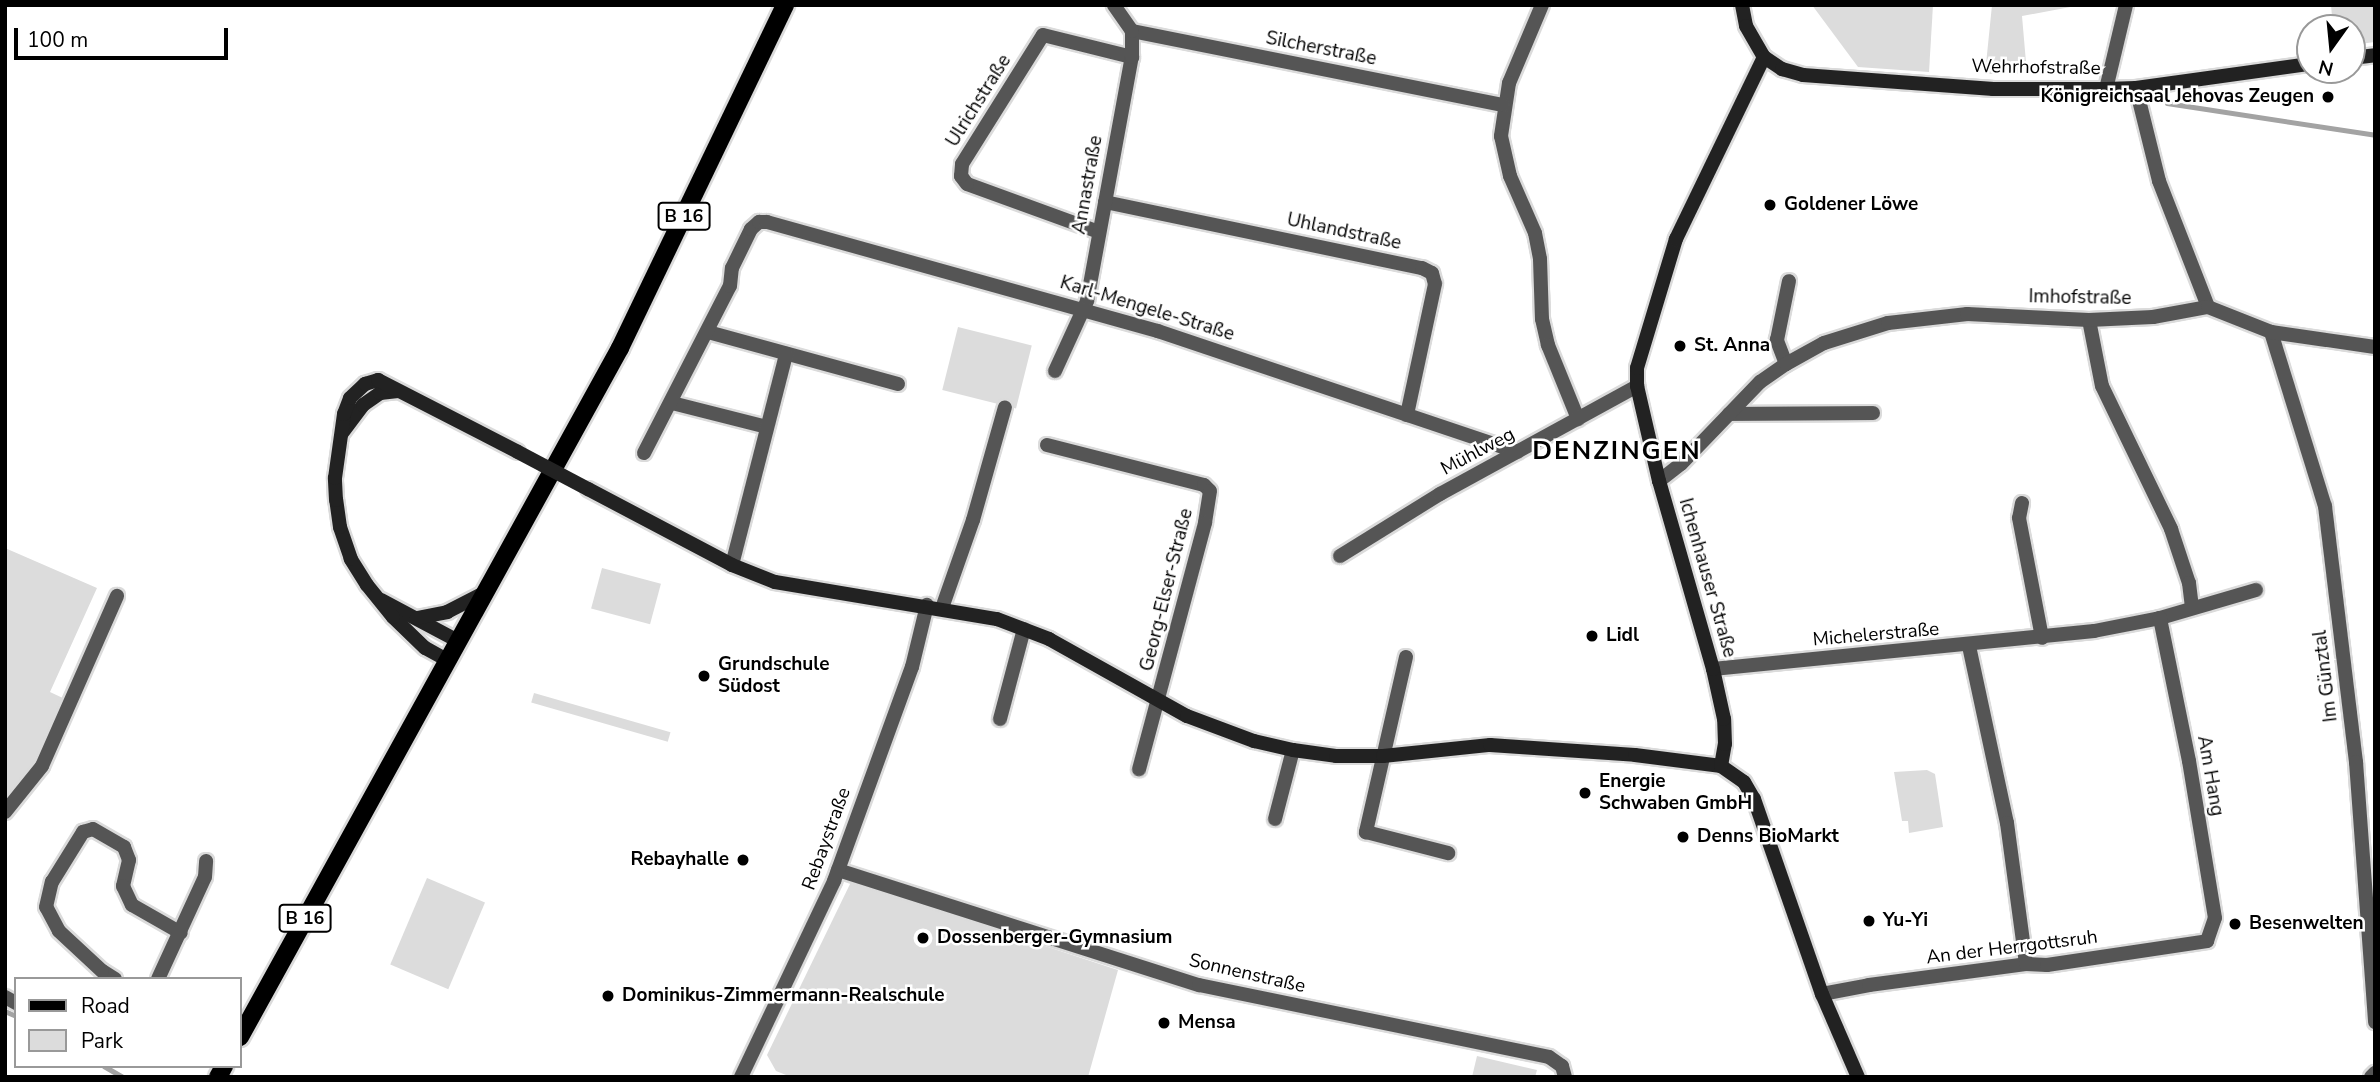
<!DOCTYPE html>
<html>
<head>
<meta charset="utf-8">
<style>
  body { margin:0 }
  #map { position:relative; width:2380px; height:1082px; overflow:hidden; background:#fff; font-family:"Nunito Sans",sans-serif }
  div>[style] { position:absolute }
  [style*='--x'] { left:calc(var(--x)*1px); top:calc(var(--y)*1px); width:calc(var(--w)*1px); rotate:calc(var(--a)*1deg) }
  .green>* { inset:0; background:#dcdcdc; transform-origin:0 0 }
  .stream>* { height:4.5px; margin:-2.25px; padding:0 2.25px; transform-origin:2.25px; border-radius:2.25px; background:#a3a3a3 }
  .roads { filter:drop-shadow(2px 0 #dbdbdb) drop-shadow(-2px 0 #dbdbdb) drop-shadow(0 2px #dbdbdb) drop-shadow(0 -2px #dbdbdb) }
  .street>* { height:14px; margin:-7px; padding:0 7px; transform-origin:7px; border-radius:7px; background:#555 }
  .secondary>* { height:14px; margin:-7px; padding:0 7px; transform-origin:7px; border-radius:7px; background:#222 }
  .primary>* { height:18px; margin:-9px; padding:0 9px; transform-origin:9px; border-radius:9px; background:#000 }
  .secondary-bridge>* { height:14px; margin:-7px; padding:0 7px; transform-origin:7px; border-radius:7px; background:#222 }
  .dots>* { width:19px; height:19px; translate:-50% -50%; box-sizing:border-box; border:4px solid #fff; border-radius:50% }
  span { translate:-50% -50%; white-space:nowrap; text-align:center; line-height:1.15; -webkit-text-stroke:5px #fff; paint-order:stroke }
  .shield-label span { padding:2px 5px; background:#fff; border:2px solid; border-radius:5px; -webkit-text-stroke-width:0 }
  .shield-label { font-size:18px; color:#000; font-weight:700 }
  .street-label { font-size:19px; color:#000 }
  .poi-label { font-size:19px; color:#000; font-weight:700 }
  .right { translate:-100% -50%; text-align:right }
  .left { translate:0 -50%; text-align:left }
  .district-label { font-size:26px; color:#000; font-weight:700; letter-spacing:2px }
  .frame { position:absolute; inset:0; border:7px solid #000; pointer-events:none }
  .legend { position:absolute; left:14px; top:977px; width:228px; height:91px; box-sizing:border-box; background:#fff; border:2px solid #999; margin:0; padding:9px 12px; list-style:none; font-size:21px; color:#000 }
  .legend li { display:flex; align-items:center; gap:14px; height:35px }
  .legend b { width:35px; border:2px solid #999 }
  .north { position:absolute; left:2296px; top:14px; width:70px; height:70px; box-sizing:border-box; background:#fff; border:2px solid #999; border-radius:50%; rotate:195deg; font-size:19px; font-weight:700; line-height:28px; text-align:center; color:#000 }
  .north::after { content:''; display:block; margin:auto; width:24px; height:32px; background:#000; clip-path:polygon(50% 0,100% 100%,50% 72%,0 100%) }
  .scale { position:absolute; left:14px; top:28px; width:214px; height:32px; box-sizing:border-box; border:4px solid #000; border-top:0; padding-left:9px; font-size:21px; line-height:24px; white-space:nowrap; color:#000; -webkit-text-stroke:5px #fff; paint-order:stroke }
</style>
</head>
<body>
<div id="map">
  <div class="green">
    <i style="clip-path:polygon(1812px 5px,1933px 5px,1929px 72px,1858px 67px)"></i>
    <i style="clip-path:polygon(1992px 5px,2081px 5px,2022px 16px,2027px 74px,1985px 74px)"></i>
    <i style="clip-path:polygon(2331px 5px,2375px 5px,2375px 42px,2352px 45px,2352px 28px,2333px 28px)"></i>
    <i style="left:958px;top:327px;width:76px;height:65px;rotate:14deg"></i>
    <i style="clip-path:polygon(5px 548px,97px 588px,50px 692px,67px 700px,39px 762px,5px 803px)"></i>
    <i style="left:602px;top:568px;width:61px;height:42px;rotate:15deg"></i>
    <i style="left:534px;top:693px;width:142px;height:10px;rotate:16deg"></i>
    <i style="clip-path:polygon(1927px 770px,1935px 774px,1943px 827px,1909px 833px,1908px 821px,1902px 821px,1894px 772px)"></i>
    <i style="left:427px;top:878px;width:63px;height:94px;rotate:23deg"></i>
    <i style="clip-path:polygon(851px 882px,1118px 970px,1088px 1077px,791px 1077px,776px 1071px,767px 1055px)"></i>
    <i style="clip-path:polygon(1477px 1056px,1537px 1070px,1535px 1077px,1472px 1077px)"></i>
  </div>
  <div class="stream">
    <i style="--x:2167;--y:103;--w:210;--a:8.7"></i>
    <i style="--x:5;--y:1011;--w:12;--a:24"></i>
    <i style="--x:104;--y:1066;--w:22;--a:30"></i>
  </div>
  <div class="roads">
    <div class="street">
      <i style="--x:1542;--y:5;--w:85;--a:112.9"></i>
      <i style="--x:1509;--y:83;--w:54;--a:98.6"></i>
      <i style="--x:1501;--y:136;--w:41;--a:77.3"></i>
      <i style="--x:1510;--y:176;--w:62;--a:66.3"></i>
      <i style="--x:1535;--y:233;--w:26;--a:79"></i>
      <i style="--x:1540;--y:259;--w:60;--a:88.1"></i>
      <i style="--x:1542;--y:319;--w:27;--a:77"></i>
      <i style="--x:1548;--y:345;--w:80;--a:67.9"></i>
      <i style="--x:1132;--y:31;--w:378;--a:11.3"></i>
      <i style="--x:2136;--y:88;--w:96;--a:76.1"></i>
      <i style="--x:2159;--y:181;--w:135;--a:68.7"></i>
      <i style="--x:2106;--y:89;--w:86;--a:-76.6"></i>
      <i style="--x:1105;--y:202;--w:324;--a:11.8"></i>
      <i style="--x:1422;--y:268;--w:11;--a:27"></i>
      <i style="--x:1432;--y:273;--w:11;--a:75"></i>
      <i style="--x:1435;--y:284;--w:134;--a:102.1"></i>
      <i style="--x:1099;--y:232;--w:140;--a:-160"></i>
      <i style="--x:967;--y:184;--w:10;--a:-127"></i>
      <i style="--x:961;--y:176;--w:12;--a:-85"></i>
      <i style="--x:962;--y:164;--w:152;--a:-57.9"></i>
      <i style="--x:1043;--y:35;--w:92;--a:13.9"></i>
      <i style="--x:2089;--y:320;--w:67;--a:78.9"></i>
      <i style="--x:2102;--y:386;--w:159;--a:64.2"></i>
      <i style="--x:2171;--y:529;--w:57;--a:71.6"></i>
      <i style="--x:2189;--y:583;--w:25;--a:83"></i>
      <i style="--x:708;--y:332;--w:197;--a:15.3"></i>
      <i style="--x:2271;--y:332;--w:182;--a:72.8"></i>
      <i style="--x:2325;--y:506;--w:258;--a:83.1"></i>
      <i style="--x:2356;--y:762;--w:261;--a:85.8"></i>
      <i style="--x:1786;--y:364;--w:26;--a:-111"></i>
      <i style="--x:1777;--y:340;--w:60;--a:-78.5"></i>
      <i style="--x:1055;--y:371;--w:77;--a:-65.4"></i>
      <i style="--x:1087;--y:301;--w:248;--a:-79.6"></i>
      <i style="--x:1132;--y:57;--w:26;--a:-90"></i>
      <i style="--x:1132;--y:31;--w:32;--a:-125"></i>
      <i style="--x:672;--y:403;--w:98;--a:14.2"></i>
      <i style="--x:1729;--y:414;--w:144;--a:-0.4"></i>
      <i style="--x:1047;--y:445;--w:162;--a:14.3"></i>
      <i style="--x:1204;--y:485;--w:8;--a:45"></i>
      <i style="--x:1210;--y:491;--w:32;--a:99"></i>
      <i style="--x:1205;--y:523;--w:255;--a:105"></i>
      <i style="--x:644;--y:453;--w:188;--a:-62.8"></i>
      <i style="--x:730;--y:286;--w:18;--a:-84"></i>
      <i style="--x:732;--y:268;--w:43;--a:-64"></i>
      <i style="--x:751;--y:229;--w:11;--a:-41"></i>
      <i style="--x:759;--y:222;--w:8;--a:0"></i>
      <i style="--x:767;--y:222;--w:406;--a:15.6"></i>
      <i style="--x:1158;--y:331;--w:379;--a:18.6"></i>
      <i style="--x:1659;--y:481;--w:28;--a:-38"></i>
      <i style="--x:1681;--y:464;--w:114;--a:-46.1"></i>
      <i style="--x:1760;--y:382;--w:32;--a:-35"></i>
      <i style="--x:1786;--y:364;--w:43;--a:-28.9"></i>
      <i style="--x:1824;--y:343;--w:67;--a:-17.4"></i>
      <i style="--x:1888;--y:323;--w:80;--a:-6.5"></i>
      <i style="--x:1967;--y:314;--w:122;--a:2.8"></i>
      <i style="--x:2089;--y:320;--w:64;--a:-2.7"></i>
      <i style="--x:2153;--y:317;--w:56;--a:-10.3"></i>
      <i style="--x:2208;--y:307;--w:68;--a:21.6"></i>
      <i style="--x:2271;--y:332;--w:105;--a:8.2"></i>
      <i style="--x:2022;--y:503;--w:15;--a:101"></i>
      <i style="--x:2019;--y:518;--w:122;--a:79.1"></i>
      <i style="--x:1340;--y:556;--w:118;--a:-31.8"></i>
      <i style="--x:1440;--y:494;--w:225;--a:-28.7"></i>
      <i style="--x:732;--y:565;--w:218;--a:-75.6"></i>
      <i style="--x:942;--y:608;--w:93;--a:-70.6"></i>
      <i style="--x:973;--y:520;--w:117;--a:-74.2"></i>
      <i style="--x:1969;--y:646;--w:181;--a:77.9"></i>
      <i style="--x:2007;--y:823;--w:142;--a:82.3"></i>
      <i style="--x:1406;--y:657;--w:180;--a:102.9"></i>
      <i style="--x:1366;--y:832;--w:85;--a:14.4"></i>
      <i style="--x:1713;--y:669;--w:383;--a:-5.7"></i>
      <i style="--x:2094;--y:631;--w:67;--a:-11.1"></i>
      <i style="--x:2160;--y:618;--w:100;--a:-16.3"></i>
      <i style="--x:1000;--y:719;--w:93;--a:-75.1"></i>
      <i style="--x:5;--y:812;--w:59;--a:-51.2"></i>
      <i style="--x:42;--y:766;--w:186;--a:-66.2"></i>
      <i style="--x:1275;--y:819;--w:71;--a:-75.4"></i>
      <i style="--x:838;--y:870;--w:379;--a:17.7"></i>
      <i style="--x:1199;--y:985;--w:357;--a:11.6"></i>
      <i style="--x:1549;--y:1057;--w:16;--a:35"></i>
      <i style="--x:1562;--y:1066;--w:11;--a:75"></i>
      <i style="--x:115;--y:979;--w:15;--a:-148"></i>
      <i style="--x:102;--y:971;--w:59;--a:-137.1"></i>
      <i style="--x:59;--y:931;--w:27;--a:-118"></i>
      <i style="--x:46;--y:907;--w:26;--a:-77"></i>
      <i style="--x:52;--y:882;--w:59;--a:-58.2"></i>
      <i style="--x:83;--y:832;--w:10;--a:-17"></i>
      <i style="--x:93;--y:829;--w:36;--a:30"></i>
      <i style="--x:124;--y:847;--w:14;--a:69"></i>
      <i style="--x:129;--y:860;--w:27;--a:103"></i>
      <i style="--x:123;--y:886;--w:21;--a:65"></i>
      <i style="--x:132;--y:905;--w:56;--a:29.7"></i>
      <i style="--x:158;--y:979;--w:112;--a:-65.3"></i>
      <i style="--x:205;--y:877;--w:16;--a:-86"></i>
      <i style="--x:1822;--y:994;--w:48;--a:-10.8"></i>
      <i style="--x:1869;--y:985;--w:158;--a:-7.6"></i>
      <i style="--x:2026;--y:964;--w:21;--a:3"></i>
      <i style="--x:2047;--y:965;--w:162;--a:-8.5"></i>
      <i style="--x:2207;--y:941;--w:24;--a:-71"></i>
      <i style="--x:2215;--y:918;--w:159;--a:-99.4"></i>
      <i style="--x:2189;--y:761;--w:146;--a:-101.5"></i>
      <i style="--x:5;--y:997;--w:13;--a:29"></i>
      <i style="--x:741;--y:1077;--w:217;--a:-64.6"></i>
      <i style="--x:834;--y:881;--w:228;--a:-70"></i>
      <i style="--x:912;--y:667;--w:64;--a:-76.4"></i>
      <i style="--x:2371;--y:1077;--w:6;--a:-45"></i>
    </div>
    <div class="secondary">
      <i style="--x:1742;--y:5;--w:21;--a:79"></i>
      <i style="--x:1746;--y:26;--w:36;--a:60"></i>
      <i style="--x:1764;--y:57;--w:22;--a:34"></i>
      <i style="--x:1782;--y:69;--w:22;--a:16"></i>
      <i style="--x:1803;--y:75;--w:191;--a:4.2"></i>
      <i style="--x:1993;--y:89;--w:113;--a:0"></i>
      <i style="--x:2106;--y:89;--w:30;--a:-2"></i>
      <i style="--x:2136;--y:88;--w:176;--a:-7.9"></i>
      <i style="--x:2352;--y:58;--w:23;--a:-7"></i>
      <i style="--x:342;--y:433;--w:35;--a:-53"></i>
      <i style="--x:363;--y:405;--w:21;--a:-35"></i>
      <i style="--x:380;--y:393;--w:18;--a:-6"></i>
      <i style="--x:588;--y:489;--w:163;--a:27.8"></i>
      <i style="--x:732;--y:565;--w:46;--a:21.6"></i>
      <i style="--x:775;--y:582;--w:225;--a:9.5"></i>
      <i style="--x:997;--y:619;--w:56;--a:21"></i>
      <i style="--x:1049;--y:639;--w:158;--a:29.2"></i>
      <i style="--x:1187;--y:716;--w:72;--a:20.5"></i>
      <i style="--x:1254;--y:741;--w:40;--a:13"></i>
      <i style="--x:1293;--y:750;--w:43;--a:7.9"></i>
      <i style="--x:1336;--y:756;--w:47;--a:0"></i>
      <i style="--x:1383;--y:756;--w:108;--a:-5.9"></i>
      <i style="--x:1490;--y:745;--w:145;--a:3.9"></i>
      <i style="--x:1635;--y:755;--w:87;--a:7.3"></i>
      <i style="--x:1721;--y:766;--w:28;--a:35"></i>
      <i style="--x:1744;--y:782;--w:20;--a:60"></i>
      <i style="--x:1754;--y:799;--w:207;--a:70.8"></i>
      <i style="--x:1822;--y:994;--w:90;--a:66.6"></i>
      <i style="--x:381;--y:600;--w:87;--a:28"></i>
      <i style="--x:417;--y:618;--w:31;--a:-11"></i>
      <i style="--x:447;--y:612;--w:42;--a:-27.2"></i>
      <i style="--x:447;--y:660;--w:25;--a:-151"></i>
      <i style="--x:425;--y:648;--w:45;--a:-135.9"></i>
      <i style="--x:393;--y:617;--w:41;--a:-129.1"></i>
      <i style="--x:367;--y:585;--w:31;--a:-122"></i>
      <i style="--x:351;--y:559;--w:34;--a:-109"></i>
      <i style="--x:340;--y:527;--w:27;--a:-98"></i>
      <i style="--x:336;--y:500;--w:22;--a:-93"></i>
      <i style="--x:335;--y:478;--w:65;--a:-82"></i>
      <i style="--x:344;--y:414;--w:17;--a:-69"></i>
      <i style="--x:350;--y:398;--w:21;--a:-43"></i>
      <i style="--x:365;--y:384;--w:14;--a:-17"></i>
      <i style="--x:378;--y:380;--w:157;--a:27.2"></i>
      <i style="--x:1721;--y:766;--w:22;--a:-80"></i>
      <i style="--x:1725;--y:744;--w:25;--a:-92"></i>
      <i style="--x:1724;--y:719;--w:51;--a:-102.4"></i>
      <i style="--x:1713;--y:669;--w:196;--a:-106"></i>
      <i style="--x:1659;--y:481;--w:98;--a:-103"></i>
      <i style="--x:1637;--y:386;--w:18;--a:-90"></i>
      <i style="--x:1637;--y:368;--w:135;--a:-73.2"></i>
      <i style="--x:1676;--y:239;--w:202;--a:-64.2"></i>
    </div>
    <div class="primary">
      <i style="--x:240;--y:1037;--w:787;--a:-61.12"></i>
      <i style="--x:620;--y:348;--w:381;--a:-64.3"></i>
      <i style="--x:218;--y:1077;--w:13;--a:-61"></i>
    </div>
  </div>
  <div class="secondary-bridge">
    <i style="--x:518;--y:452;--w:79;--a:27.9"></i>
  </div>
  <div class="dots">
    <i style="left:2328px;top:97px;background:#000"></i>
    <i style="left:1770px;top:205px;background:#000"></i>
    <i style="left:1680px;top:346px;background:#000"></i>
    <i style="left:1592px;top:636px;background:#000"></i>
    <i style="left:704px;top:676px;background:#000"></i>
    <i style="left:1585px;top:793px;background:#000"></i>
    <i style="left:1683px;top:837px;background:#000"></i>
    <i style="left:743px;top:860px;background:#000"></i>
    <i style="left:1869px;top:921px;background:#000"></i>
    <i style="left:2235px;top:924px;background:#000"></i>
    <i style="left:923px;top:938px;background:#000"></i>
    <i style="left:608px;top:996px;background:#000"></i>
    <i style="left:1164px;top:1023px;background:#000"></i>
  </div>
  <div class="shield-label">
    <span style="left:684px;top:216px">B 16</span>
    <span style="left:305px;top:918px">B 16</span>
  </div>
  <div class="street-label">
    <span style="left:1321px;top:49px;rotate:11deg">Silcherstraße</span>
    <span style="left:2036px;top:68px;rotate:1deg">Wehrhofstraße</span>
    <span style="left:979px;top:101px;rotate:-58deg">Ulrichstraße</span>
    <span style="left:1088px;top:185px;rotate:-80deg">Annastraße</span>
    <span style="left:1344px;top:232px;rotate:12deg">Uhlandstraße</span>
    <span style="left:2080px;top:298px;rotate:1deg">Imhofstraße</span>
    <span style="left:1147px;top:309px;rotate:17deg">Karl-Mengele-Straße</span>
    <span style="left:1478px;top:452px;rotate:-28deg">Mühlweg</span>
    <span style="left:1707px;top:578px;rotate:74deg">Ichenhauser Straße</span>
    <span style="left:1167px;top:590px;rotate:-76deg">Georg-Elser-Straße</span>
    <span style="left:1876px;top:635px;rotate:-5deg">Michelerstraße</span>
    <span style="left:2326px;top:676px;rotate:-97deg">Im Günztal</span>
    <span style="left:2210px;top:776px;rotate:80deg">Am Hang</span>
    <span style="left:827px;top:839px;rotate:-70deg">Rebaystraße</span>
    <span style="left:2012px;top:948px;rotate:-7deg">An der Herrgottsruh</span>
    <span style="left:1247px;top:974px;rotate:13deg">Sonnenstraße</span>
  </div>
  <div class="poi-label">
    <span class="right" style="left:2314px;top:97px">Königreichsaal Jehovas Zeugen</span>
    <span class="left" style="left:1784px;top:205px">Goldener Löwe</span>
    <span class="left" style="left:1694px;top:346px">St. Anna</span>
    <span class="left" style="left:1606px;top:636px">Lidl</span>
    <span class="left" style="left:718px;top:676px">Grundschule<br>Südost</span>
    <span class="left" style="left:1599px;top:793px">Energie<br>Schwaben GmbH</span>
    <span class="left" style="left:1697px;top:837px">Denns BioMarkt</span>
    <span class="right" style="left:729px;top:860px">Rebayhalle</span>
    <span class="left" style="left:1883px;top:921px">Yu-Yi</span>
    <span class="left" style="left:2249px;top:924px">Besenwelten</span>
    <span class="left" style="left:937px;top:938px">Dossenberger-Gymnasium</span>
    <span class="left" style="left:622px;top:996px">Dominikus-Zimmermann-Realschule</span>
    <span class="left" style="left:1178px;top:1023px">Mensa</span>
  </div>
  <div class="district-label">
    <span style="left:1617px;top:451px">DENZINGEN</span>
  </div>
  <div class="frame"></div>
  <ul class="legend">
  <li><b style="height:9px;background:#000"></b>Road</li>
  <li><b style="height:19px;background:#dcdcdc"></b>Park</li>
  </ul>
  <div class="north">N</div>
  <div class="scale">100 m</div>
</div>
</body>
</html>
